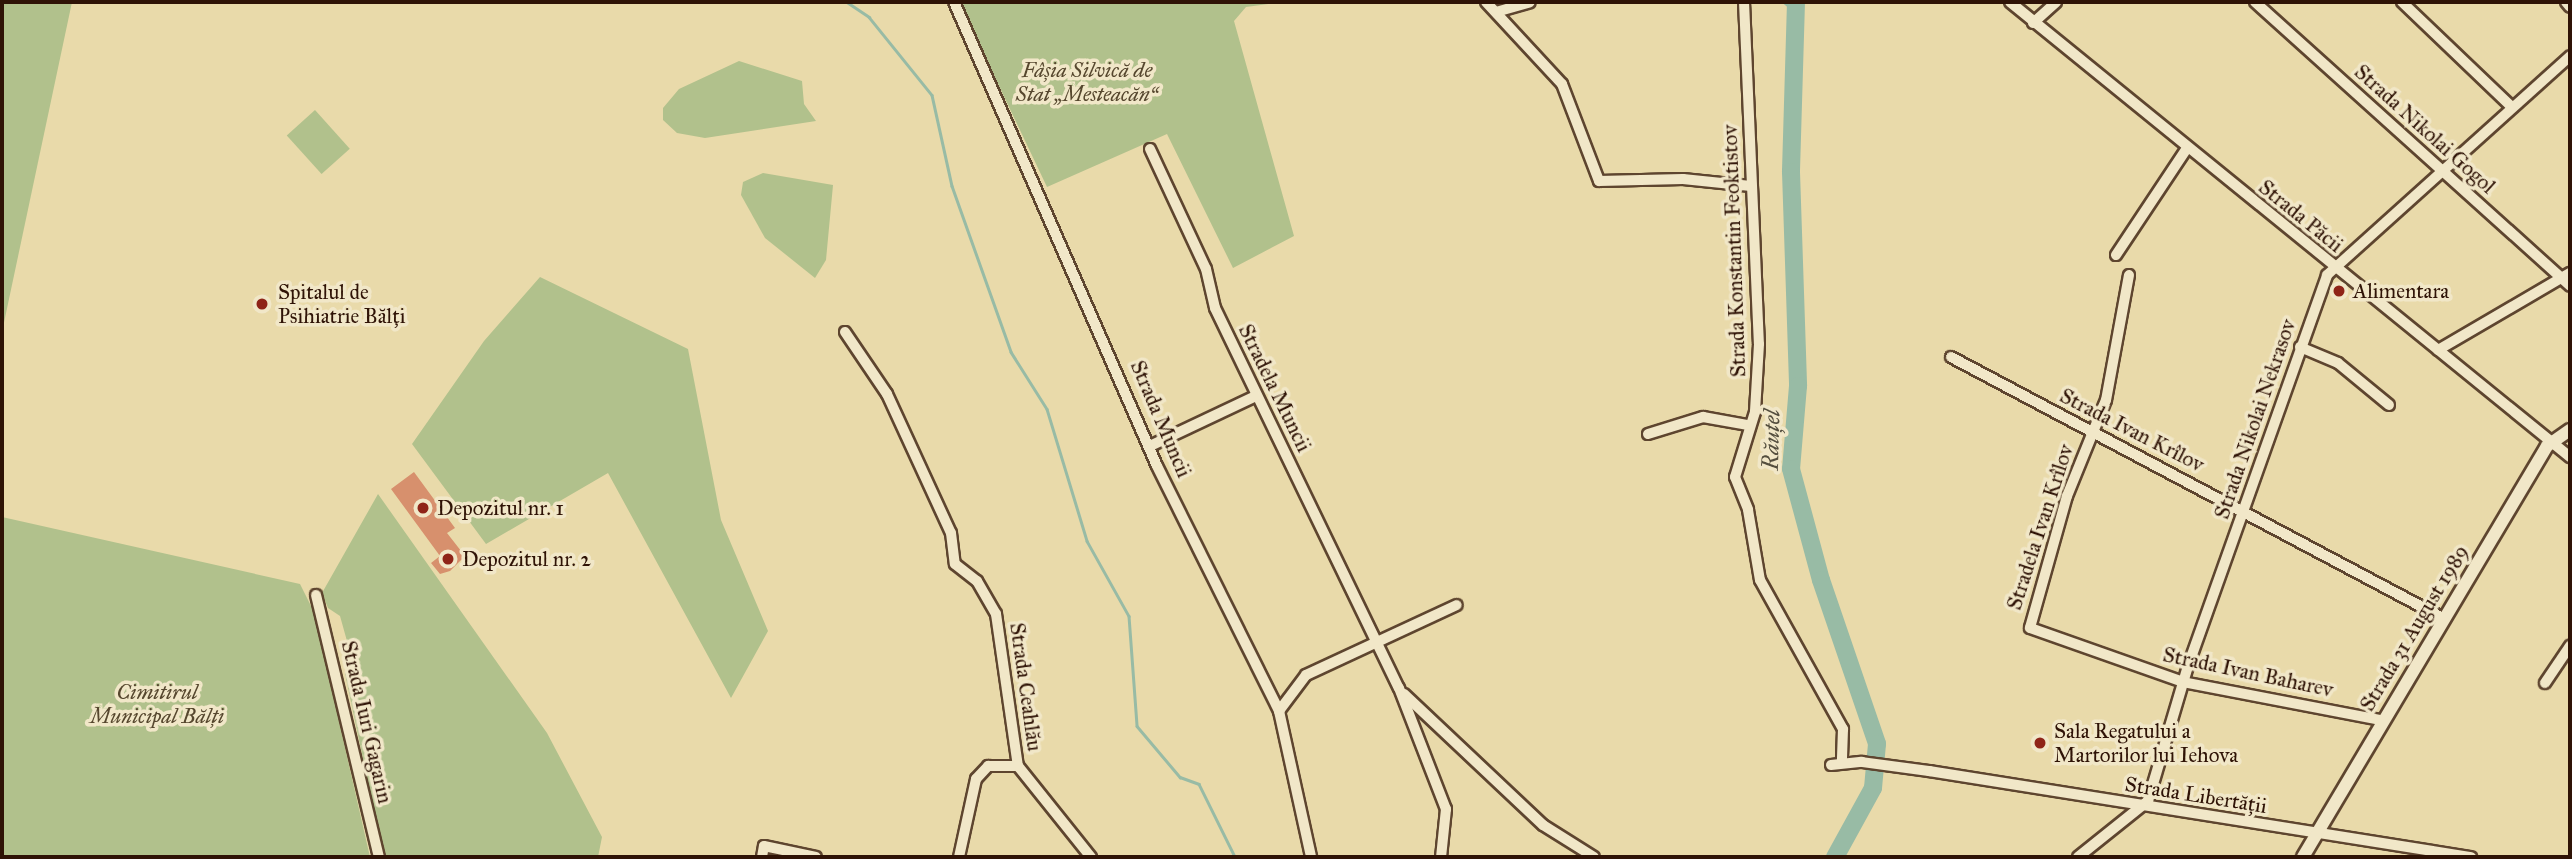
<!DOCTYPE html>
<html>
<head>
<meta charset="utf-8">
<style>
  body { margin:0 }
  #map { position:relative; width:2572px; height:859px; overflow:hidden; background:#e9daaa; font-family:"IM FELL Great Primer",serif }
  div>[style] { position:absolute }
  [style*='--x'] { left:calc(var(--x)*1px); top:calc(var(--y)*1px); width:calc(var(--w)*1px); rotate:calc(var(--a)*1deg) }
  .green>* { inset:0; background:#b1c18c; transform-origin:0 0 }
  .stream>* { height:2.5px; margin:-1.25px; padding:0 1.25px; transform-origin:1.25px; border-radius:1.25px; background:#98bba5 }
  .river>* { height:18px; margin:-9px; padding:0 9px; transform-origin:9px; border-radius:9px; background:#98bba5 }
  .building>* { inset:0; background:#d7906d }
  .roads { filter:drop-shadow(2px 0 #5e452f) drop-shadow(-2px 0 #5e452f) drop-shadow(0 2px #5e452f) drop-shadow(0 -2px #5e452f) }
  .street>* { height:10px; margin:-5px; padding:0 5px; transform-origin:5px; border-radius:5px; background:#f1e7c8 }
  .secondary>* { height:12px; margin:-6px; padding:0 6px; transform-origin:6px; border-radius:6px; background:#f1e7c8 }
  .dots>* { width:19px; height:19px; translate:-50% -50%; box-sizing:border-box; border:4px solid #f1e7c8; border-radius:50% }
  span { translate:-50% -50%; white-space:nowrap; text-align:center; line-height:1.15; -webkit-text-stroke:7px #f1e7c8; paint-order:stroke }
  .park-label { font-size:21px; color:#56472e; font-style:italic }
  .street-label { font-size:21px; color:#2f1306 }
  .poi-label { font-size:21px; color:#2f1306 }
  .left { translate:0 -50%; text-align:left }
  .water-label { font-size:23px; color:#544e3e; font-style:italic }
  .frame { position:absolute; inset:0; border:4px solid #2f1306; pointer-events:none }
</style>
</head>
<body>
<div id="map">
  <div class="green">
    <i style="clip-path:polygon(2px 2px,72px 2px,2px 332px)"></i>
    <i style="clip-path:polygon(959px 2px,1283px 2px,1246px 7px,1234px 21px,1294px 236px,1233px 268px,1167px 134px,1047px 187px)"></i>
    <i style="clip-path:polygon(739px 61px,802px 81px,804px 104px,816px 121px,705px 138px,677px 133px,663px 120px,663px 108px,679px 89px)"></i>
    <i style="left:315px;top:110px;width:52px;height:38px;rotate:48deg"></i>
    <i style="clip-path:polygon(763px 173px,833px 185px,826px 260px,815px 278px,765px 238px,741px 195px,743px 182px)"></i>
    <i style="clip-path:polygon(540px 277px,688px 349px,721px 520px,768px 631px,731px 698px,608px 473px,486px 544px,412px 444px,484px 341px)"></i>
    <i style="clip-path:polygon(378px 494px,547px 733px,602px 837px,598px 857px,384px 857px,345px 674px,352px 659px,340px 616px,328px 608px,322px 593px)"></i>
    <i style="clip-path:polygon(2px 517px,300px 584px,314px 612px,370px 857px,2px 857px)"></i>
  </div>
  <div class="stream">
    <i style="--x:847;--y:2;--w:27;--a:34"></i>
    <i style="--x:869;--y:17;--w:100;--a:51.1"></i>
    <i style="--x:932;--y:95;--w:93;--a:77.6"></i>
    <i style="--x:952;--y:186;--w:176;--a:70.4"></i>
    <i style="--x:1011;--y:352;--w:67;--a:57.7"></i>
    <i style="--x:1047;--y:409;--w:138;--a:73.1"></i>
    <i style="--x:1087;--y:541;--w:86;--a:60.8"></i>
    <i style="--x:1129;--y:616;--w:110;--a:85.8"></i>
    <i style="--x:1137;--y:726;--w:67;--a:49.9"></i>
    <i style="--x:1180;--y:777;--w:20;--a:20"></i>
    <i style="--x:1199;--y:784;--w:81;--a:63.7"></i>
    <i style="--x:1784;--y:2;--w:14;--a:39"></i>
  </div>
  <div class="river">
    <i style="--x:1796;--y:2;--w:170;--a:91.7"></i>
    <i style="--x:1791;--y:172;--w:214;--a:88.1"></i>
    <i style="--x:1798;--y:386;--w:83;--a:94.8"></i>
    <i style="--x:1791;--y:469;--w:115;--a:74.9"></i>
    <i style="--x:1821;--y:580;--w:173;--a:71.1"></i>
    <i style="--x:1877;--y:744;--w:44;--a:95.2"></i>
    <i style="--x:1873;--y:788;--w:79;--a:118.8"></i>
  </div>
  <div class="building">
    <i style="clip-path:polygon(414px 472px,455px 528px,447px 533px,465px 556px,450px 571px,440px 574px,431px 563px,440px 556px,391px 489px)"></i>
  </div>
  <div class="roads">
    <div class="street">
      <i style="--x:954;--y:2;--w:506;--a:66.37"></i>
      <i style="--x:1157;--y:466;--w:274;--a:63.5"></i>
      <i style="--x:1279;--y:711;--w:149;--a:77.6"></i>
      <i style="--x:1486;--y:2;--w:112;--a:47.2"></i>
      <i style="--x:1562;--y:84;--w:104;--a:69.1"></i>
      <i style="--x:1599;--y:181;--w:84;--a:-1.4"></i>
      <i style="--x:1683;--y:179;--w:68;--a:5.9"></i>
      <i style="--x:1744;--y:2;--w:342;--a:87.5"></i>
      <i style="--x:1759;--y:344;--w:68;--a:93.4"></i>
      <i style="--x:1755;--y:412;--w:68;--a:107.1"></i>
      <i style="--x:1735;--y:477;--w:35;--a:68"></i>
      <i style="--x:1748;--y:510;--w:71;--a:80.3"></i>
      <i style="--x:1760;--y:580;--w:171;--a:60.9"></i>
      <i style="--x:1843;--y:729;--w:34;--a:92"></i>
      <i style="--x:2010;--y:2;--w:722;--a:39.09"></i>
      <i style="--x:2255;--y:2;--w:424;--a:42"></i>
      <i style="--x:2402;--y:2;--w:152;--a:43.7"></i>
      <i style="--x:2566;--y:2;--w:6;--a:51"></i>
      <i style="--x:1496;--y:12;--w:35;--a:-16"></i>
      <i style="--x:2033;--y:23;--w:31;--a:-42"></i>
      <i style="--x:1150;--y:149;--w:132;--a:65"></i>
      <i style="--x:1206;--y:269;--w:40;--a:77"></i>
      <i style="--x:1215;--y:308;--w:422;--a:64.2"></i>
      <i style="--x:1399;--y:688;--w:130;--a:68.8"></i>
      <i style="--x:1446;--y:809;--w:48;--a:95.9"></i>
      <i style="--x:2116;--y:255;--w:128;--a:-56.4"></i>
      <i style="--x:2129;--y:275;--w:127;--a:100.4"></i>
      <i style="--x:2106;--y:400;--w:104;--a:112.1"></i>
      <i style="--x:2067;--y:496;--w:137;--a:105.7"></i>
      <i style="--x:2030;--y:628;--w:162;--a:19.4"></i>
      <i style="--x:2183;--y:682;--w:202;--a:10.9"></i>
      <i style="--x:845;--y:332;--w:75;--a:55.9"></i>
      <i style="--x:887;--y:394;--w:153;--a:65.3"></i>
      <i style="--x:951;--y:533;--w:31;--a:83"></i>
      <i style="--x:955;--y:564;--w:28;--a:38"></i>
      <i style="--x:977;--y:581;--w:38;--a:60"></i>
      <i style="--x:996;--y:614;--w:154;--a:81.8"></i>
      <i style="--x:1018;--y:766;--w:117;--a:51.3"></i>
      <i style="--x:2300;--y:347;--w:41;--a:22.8"></i>
      <i style="--x:2338;--y:363;--w:66;--a:39.5"></i>
      <i style="--x:2438;--y:350;--w:153;--a:-30.3"></i>
      <i style="--x:1951;--y:357;--w:557;--a:27.95"></i>
      <i style="--x:1648;--y:434;--w:58;--a:-17.2"></i>
      <i style="--x:1703;--y:417;--w:46;--a:10.1"></i>
      <i style="--x:1150;--y:446;--w:117;--a:-25.3"></i>
      <i style="--x:316;--y:595;--w:269;--a:76.5"></i>
      <i style="--x:2545;--y:683;--w:45;--a:-56"></i>
      <i style="--x:1404;--y:694;--w:191;--a:43.3"></i>
      <i style="--x:1543;--y:825;--w:60;--a:32.1"></i>
      <i style="--x:1279;--y:711;--w:45;--a:-53.1"></i>
      <i style="--x:1306;--y:675;--w:166;--a:-24.9"></i>
      <i style="--x:1831;--y:765;--w:31;--a:-6"></i>
      <i style="--x:1862;--y:762;--w:68;--a:7.7"></i>
      <i style="--x:1929;--y:771;--w:549;--a:9.02"></i>
      <i style="--x:762;--y:857;--w:11;--a:-80"></i>
      <i style="--x:764;--y:846;--w:53;--a:11.9"></i>
      <i style="--x:959;--y:857;--w:80;--a:-77.7"></i>
      <i style="--x:976;--y:779;--w:18;--a:-47"></i>
      <i style="--x:988;--y:766;--w:30;--a:0"></i>
      <i style="--x:2078;--y:857;--w:90;--a:-38.7"></i>
      <i style="--x:2148;--y:801;--w:141;--a:-73.5"></i>
      <i style="--x:2188;--y:666;--w:415;--a:-70.4"></i>
      <i style="--x:2327;--y:275;--w:327;--a:-42"></i>
    </div>
    <div class="secondary">
      <i style="--x:2303;--y:857;--w:478;--a:-59.3"></i>
      <i style="--x:2547;--y:446;--w:28;--a:-35"></i>
    </div>
  </div>
  <div class="dots">
    <i style="left:2339px;top:291px;background:#8f2418"></i>
    <i style="left:262px;top:304px;background:#8f2418"></i>
    <i style="left:423px;top:508px;background:#8f2418"></i>
    <i style="left:448px;top:559px;background:#8f2418"></i>
    <i style="left:2040px;top:743px;background:#8f2418"></i>
  </div>
  <div class="park-label">
    <span style="left:1087px;top:82px">Fâșia Silvică de<br>Stat „Mesteacăn“</span>
    <span style="left:157px;top:704px">Cimitirul<br>Municipal Bălţi</span>
  </div>
  <div class="street-label">
    <span style="left:2425px;top:129px;rotate:42deg">Strada Nikolai Gogol</span>
    <span style="left:2301px;top:216px;rotate:39deg">Strada Păcii</span>
    <span style="left:1734px;top:251px;rotate:-92deg">Strada Konstantin Feoktistov</span>
    <span style="left:1275px;top:388px;rotate:64deg">Stradela Muncii</span>
    <span style="left:1161px;top:419px;rotate:67deg">Strada Muncii</span>
    <span style="left:2255px;top:419px;rotate:-71deg">Strada Nikolai Nekrasov</span>
    <span style="left:2132px;top:430px;rotate:27deg">Strada Ivan Krîlov</span>
    <span style="left:2040px;top:527px;rotate:-72deg">Stradela Ivan Krîlov</span>
    <span style="left:2414px;top:628px;rotate:-59deg">Strada 31 August 1989</span>
    <span style="left:2248px;top:672px;rotate:12deg">Strada Ivan Baharev</span>
    <span style="left:1026px;top:687px;rotate:82deg">Strada Ceahlău</span>
    <span style="left:367px;top:722px;rotate:77deg">Strada Iuri Gagarin</span>
    <span style="left:2196px;top:795px;rotate:9deg">Strada Libertății</span>
  </div>
  <div class="poi-label">
    <span class="left" style="left:2353px;top:291px">Alimentara</span>
    <span class="left" style="left:278px;top:304px">Spitalul de<br>Psihiatrie Bălți</span>
    <span class="left" style="left:437px;top:508px">Depozitul nr. 1</span>
    <span class="left" style="left:462px;top:559px">Depozitul nr. 2</span>
    <span class="left" style="left:2054px;top:743px">Sala Regatului a<br>Martorilor lui Iehova</span>
  </div>
  <div class="water-label">
    <span style="left:1771px;top:440px;rotate:-88deg">Răuțel</span>
  </div>
  <div class="frame"></div>
</div>
</body>
</html>
